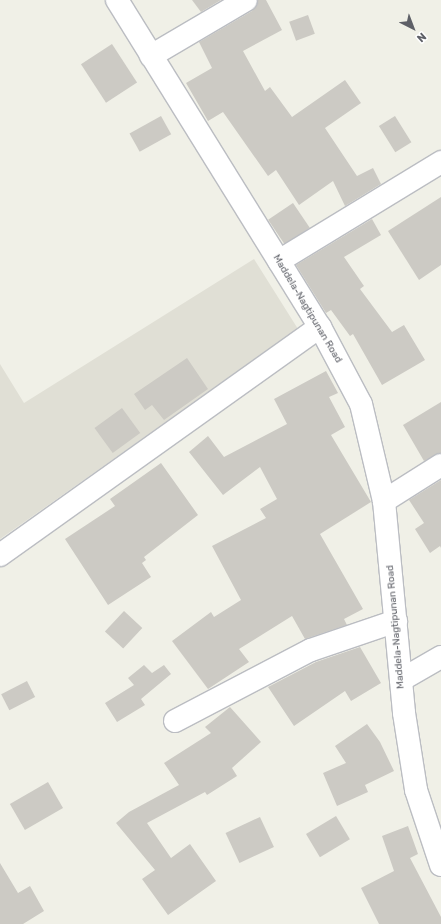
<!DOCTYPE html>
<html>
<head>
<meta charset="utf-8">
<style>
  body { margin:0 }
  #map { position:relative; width:441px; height:924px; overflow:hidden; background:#f0f0e7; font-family:Rubik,sans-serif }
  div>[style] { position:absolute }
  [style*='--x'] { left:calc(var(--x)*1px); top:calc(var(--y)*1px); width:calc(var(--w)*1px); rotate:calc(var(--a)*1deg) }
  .education>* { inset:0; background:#e0dfd5 }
  .building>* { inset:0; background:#cccac4; transform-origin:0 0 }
  .roads { filter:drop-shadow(1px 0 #bbbdc2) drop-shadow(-1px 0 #bbbdc2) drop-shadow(0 1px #bbbdc2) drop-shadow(0 -1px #bbbdc2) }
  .street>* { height:22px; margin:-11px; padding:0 11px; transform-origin:11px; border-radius:11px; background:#fff }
  .secondary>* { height:22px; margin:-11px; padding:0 11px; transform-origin:11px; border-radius:11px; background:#fff }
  span { translate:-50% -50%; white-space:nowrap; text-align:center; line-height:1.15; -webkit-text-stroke:3px #fff; paint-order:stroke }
  .street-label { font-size:10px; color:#5e6067 }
  .north { position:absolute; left:393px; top:8px; width:40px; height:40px; -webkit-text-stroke:3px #fff; paint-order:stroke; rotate:138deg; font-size:11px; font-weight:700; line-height:16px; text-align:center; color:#5e6067 }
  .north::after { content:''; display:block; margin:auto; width:14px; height:18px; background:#5e6067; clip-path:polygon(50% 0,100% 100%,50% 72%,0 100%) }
</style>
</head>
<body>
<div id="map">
  <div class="education">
    <i style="clip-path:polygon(254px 259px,298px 329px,0 539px,0 364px,24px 403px)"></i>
  </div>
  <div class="building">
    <i style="clip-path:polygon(192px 0,221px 0,201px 12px)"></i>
    <i style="clip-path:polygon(258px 0,266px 0,282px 30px,243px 51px,265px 91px,270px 87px,292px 117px,345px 80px,361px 103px,325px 128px,357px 176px,373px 168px,381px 184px,345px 206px,333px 181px,299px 205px,276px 170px,268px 176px,223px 112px,208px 121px,186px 83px,212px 68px,199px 42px,252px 11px)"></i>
    <i style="left:308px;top:15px;width:20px;height:20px;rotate:70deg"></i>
    <i style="left:112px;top:44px;width:46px;height:37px;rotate:57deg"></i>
    <i style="left:161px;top:116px;width:21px;height:36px;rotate:61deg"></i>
    <i style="left:395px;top:116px;width:31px;height:19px;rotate:58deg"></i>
    <i style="clip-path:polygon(441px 197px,441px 265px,419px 280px,388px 231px)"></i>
    <i style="left:293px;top:203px;width:30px;height:30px;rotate:56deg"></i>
    <i style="clip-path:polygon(372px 219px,381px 235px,344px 257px,364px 286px,360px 289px,392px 332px,404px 325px,425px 360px,382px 385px,353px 334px,350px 336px,331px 310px,326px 313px,296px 265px)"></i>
    <i style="clip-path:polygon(187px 358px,208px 389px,164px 420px,152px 405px,145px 410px,134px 394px)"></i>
    <i style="clip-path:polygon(326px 371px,338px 393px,329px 397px,345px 427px,331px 435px,371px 502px,320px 534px,363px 609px,344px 619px,347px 625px,305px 639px,292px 616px,239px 649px,249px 662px,208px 689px,172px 641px,211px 612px,214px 617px,241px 600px,212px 546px,266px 518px,260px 509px,277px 499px,260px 467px,223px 495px,189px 452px,208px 436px,224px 457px,287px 424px,274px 399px)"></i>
    <i style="clip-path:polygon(441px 402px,441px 453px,424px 461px,403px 425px)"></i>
    <i style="left:122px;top:408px;width:31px;height:34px;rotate:54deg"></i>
    <i style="clip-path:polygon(161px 463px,198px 515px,144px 557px,146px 560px,142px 563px,151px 577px,108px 605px,65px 539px,115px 506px,110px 499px)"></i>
    <i style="clip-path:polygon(441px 480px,441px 548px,440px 546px,430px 553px,415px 529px,424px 523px,409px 500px)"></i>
    <i style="left:124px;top:611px;width:25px;height:28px;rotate:43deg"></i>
    <i style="clip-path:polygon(360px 647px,381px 683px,351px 701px,345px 691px,294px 726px,268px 687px,316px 662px)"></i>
    <i style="clip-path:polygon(144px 665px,152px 673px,164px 665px,171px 674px,141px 699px,145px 705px,117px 722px,105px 703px,134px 685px,128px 678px)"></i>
    <i style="left:27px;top:681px;width:18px;height:29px;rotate:63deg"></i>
    <i style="clip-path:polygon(230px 707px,261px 742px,232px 768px,237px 776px,207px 795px,205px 792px,147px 823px,171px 858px,190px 844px,216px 881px,168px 915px,142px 879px,155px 870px,116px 823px,129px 812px,179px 785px,164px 763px,211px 733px,205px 727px)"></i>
    <i style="clip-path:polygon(367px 724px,380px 742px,394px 771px,365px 785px,368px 792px,337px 806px,323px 773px,346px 763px,335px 746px)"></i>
    <i style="left:48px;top:782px;width:30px;height:44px;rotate:60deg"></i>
    <i style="left:336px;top:816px;width:27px;height:35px;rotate:59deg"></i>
    <i style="left:260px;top:817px;width:33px;height:38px;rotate:65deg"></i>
    <i style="clip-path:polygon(408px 826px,418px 854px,410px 858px,441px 917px,441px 924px,379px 924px,361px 888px,394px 871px,382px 836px)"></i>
    <i style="clip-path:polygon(0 863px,18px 893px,30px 886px,44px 911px,23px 924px,0 924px)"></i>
  </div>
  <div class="roads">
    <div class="street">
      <i style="--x:151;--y:56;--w:110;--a:-30.5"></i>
      <i style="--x:279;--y:261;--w:190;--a:-31.4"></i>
      <i style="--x:384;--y:501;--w:67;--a:-32.3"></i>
      <i style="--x:0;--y:555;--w:393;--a:-35.5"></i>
      <i style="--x:401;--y:680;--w:46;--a:-29.9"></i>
      <i style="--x:175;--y:721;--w:153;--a:-27.6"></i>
      <i style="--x:311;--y:650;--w:90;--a:-18.8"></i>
    </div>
    <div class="secondary">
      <i style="--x:117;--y:0;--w:385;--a:58.2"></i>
      <i style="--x:320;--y:327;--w:87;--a:62"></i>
      <i style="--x:361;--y:404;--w:100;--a:76.7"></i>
      <i style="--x:384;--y:501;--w:213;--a:84.6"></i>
      <i style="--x:404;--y:713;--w:78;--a:81.1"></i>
      <i style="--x:416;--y:790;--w:79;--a:71.6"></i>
    </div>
  </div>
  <div class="street-label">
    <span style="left:307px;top:309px;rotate:59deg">Maddela-Nagtipunan Road</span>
    <span style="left:396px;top:627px;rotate:-95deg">Maddela-Nagtipunan Road</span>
  </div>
  <div class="north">N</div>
</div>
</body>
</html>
